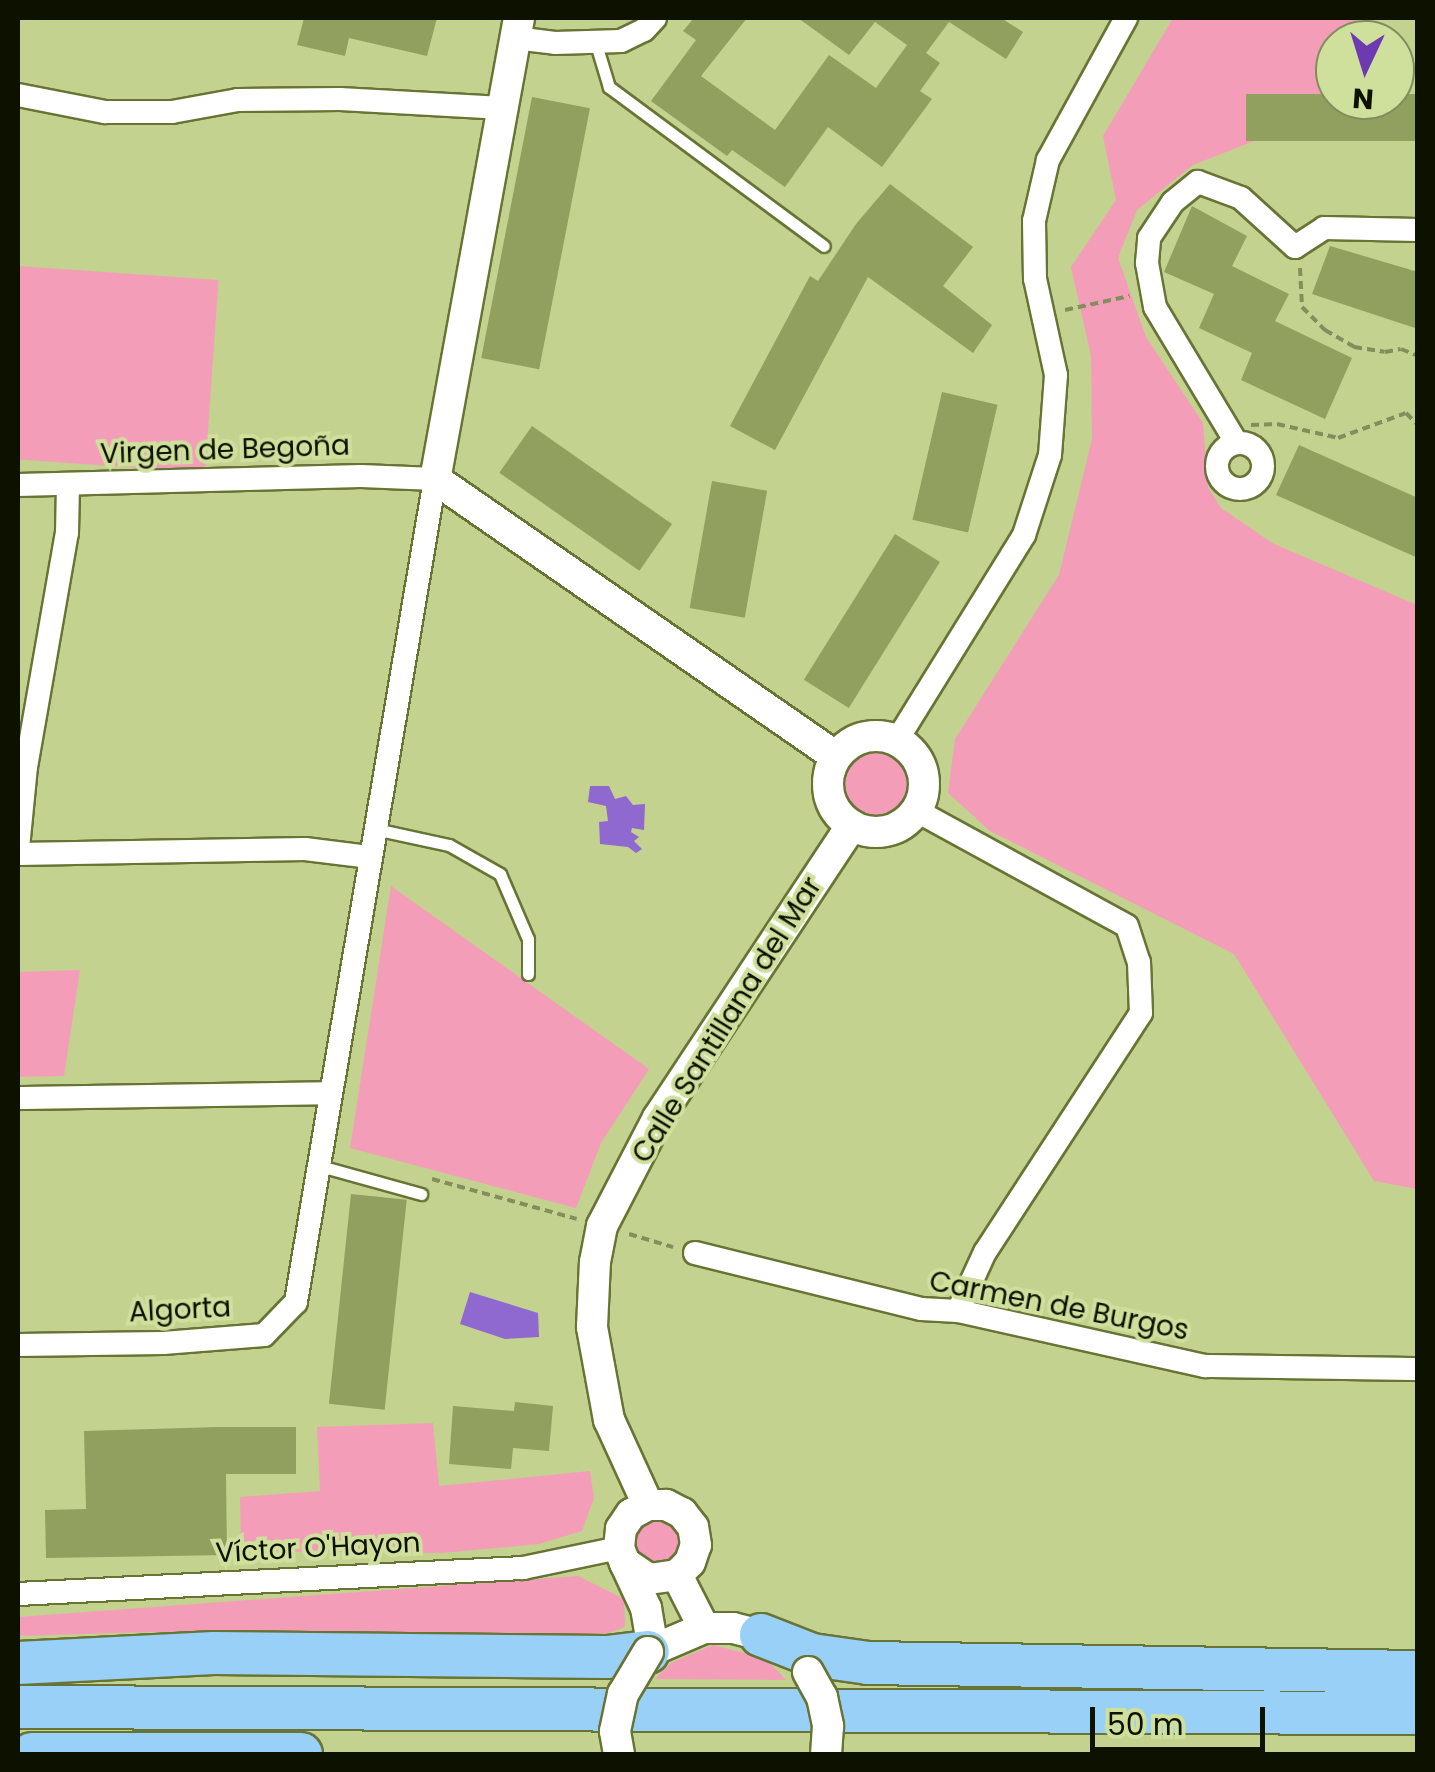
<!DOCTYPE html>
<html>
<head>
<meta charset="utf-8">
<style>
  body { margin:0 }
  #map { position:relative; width:1435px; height:1772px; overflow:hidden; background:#c3d28f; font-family:Poppins,sans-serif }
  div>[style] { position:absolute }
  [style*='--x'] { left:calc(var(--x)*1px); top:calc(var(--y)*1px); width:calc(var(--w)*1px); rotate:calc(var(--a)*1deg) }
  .green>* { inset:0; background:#f49db9; transform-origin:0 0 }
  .round { border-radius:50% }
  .water>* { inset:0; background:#8f68d0 }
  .building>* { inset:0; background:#919f5f; transform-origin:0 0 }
  .path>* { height:4px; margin-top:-2px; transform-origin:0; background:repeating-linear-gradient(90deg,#838e5d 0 8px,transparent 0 13px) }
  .roads { filter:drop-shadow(2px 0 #677434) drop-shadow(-2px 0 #677434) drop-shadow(0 2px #677434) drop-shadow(0 -2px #677434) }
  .service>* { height:11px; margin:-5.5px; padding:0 5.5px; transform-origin:5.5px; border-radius:5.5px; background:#fff }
  .minor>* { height:22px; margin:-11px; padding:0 11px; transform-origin:11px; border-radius:11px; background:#fff }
  .minor>.ring { margin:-11px; padding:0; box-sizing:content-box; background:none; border:22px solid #fff; border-radius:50% }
  .tertiary>* { height:30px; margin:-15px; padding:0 15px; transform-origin:15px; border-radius:15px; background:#fff }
  .tertiary>.ring { margin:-15px; padding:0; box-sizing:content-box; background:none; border:30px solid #fff; border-radius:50% }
  .motorway>* { height:42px; margin:-21px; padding:0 21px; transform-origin:21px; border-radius:21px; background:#98d0f7 }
  .bridges { filter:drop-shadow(2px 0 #677434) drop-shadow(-2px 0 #677434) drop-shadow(0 2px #677434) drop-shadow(0 -2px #677434) }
  .tertiary-bridge>* { height:30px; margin:-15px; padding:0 15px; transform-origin:15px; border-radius:15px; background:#fff }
  span { translate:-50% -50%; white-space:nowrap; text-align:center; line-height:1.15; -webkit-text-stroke:8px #cfdf9c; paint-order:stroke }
  .street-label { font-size:28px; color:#0d1100 }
  .frame { position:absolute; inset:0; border:20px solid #0d1100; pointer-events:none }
  .north { position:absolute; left:1315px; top:20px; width:100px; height:100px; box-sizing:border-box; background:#cfdf9c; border:2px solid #818d5e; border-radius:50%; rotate:184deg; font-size:28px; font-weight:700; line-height:40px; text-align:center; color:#0d1100 }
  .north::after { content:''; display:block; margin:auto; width:35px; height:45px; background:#6d3ab1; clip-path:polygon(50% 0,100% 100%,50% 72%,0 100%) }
  .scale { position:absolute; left:1090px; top:1707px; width:175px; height:45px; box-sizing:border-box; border:5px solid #0d1100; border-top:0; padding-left:12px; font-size:30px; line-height:35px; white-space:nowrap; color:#0d1100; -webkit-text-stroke:8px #cfdf9c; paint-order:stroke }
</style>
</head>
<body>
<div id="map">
  <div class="green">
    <i style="clip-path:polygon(1173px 18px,1359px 18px,1351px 40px,1335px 40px,1335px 86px,1326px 113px,1193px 165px,1137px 210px,1118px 258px,1146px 337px,1203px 423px,1208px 487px,1221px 508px,1274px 544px,1417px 605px,1417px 1189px,1374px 1181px,1234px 954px,990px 831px,948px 793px,955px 739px,1059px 575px,1092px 439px,1091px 356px,1071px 267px,1116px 200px,1103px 136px)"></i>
    <i style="left:18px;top:266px;width:201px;height:193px;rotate:4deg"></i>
    <i class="round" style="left:841px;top:748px;width:74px;height:74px"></i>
    <i style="clip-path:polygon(391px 886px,649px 1069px,601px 1143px,576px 1208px,350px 1148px)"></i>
    <i style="clip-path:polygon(80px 970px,64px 1076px,18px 1077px,18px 972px)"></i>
    <i style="clip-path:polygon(433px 1423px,439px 1486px,590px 1471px,594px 1498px,582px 1531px,539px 1544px,442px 1553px,241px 1551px,240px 1497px,320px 1491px,317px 1427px)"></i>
    <i style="clip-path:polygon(667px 1517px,680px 1531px,682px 1550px,672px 1564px,639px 1565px,629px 1530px,635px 1523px)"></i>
    <i style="clip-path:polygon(578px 1576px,624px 1599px,625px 1627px,608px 1633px,576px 1635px,149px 1632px,18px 1636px,18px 1617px)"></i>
    <i style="clip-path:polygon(713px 1645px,765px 1658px,786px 1680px,655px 1679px,671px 1663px)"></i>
  </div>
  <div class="water">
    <i style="clip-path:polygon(590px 786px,609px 786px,615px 799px,626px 796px,633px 805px,645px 804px,644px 830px,632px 828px,631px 832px,639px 837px,634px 841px,642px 849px,636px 853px,628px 847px,600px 844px,599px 822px,608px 821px,606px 806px,588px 802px)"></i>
    <i style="clip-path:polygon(470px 1292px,538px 1313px,539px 1337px,505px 1339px,460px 1324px)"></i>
  </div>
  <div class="building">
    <i style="clip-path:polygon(304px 18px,437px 18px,427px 56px,349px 38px,345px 56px,297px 45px)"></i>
    <i style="clip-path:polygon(694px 18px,747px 18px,701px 76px,775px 130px,829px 55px,876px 88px,907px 45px,875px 22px,849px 55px,798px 18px,1001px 18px,1023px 32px,1006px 59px,949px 22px,926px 53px,940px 63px,920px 91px,932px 99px,882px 167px,828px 127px,785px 187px,732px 150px,727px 156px,651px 101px,696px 40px,683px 31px)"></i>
    <i style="left:1418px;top:94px;width:47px;height:172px;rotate:90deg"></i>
    <i style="left:532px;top:97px;width:59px;height:266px;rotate:11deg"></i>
    <i style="clip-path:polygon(890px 184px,973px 247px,943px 286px,992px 325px,973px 353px,868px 277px,775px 450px,730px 426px,810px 276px,818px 281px,856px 224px)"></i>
    <i style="clip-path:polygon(1192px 206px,1247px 236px,1232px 266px,1289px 294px,1275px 321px,1352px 358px,1325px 419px,1241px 380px,1252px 353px,1199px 328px,1214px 294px,1164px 272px)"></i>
    <i style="clip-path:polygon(1330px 246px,1418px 272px,1418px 329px,1312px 294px)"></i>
    <i style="left:942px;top:392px;width:57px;height:131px;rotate:13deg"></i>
    <i style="left:532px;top:426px;width:171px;height:57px;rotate:35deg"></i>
    <i style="clip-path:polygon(1299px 445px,1418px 498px,1418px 558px,1276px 495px)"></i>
    <i style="left:712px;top:481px;width:56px;height:129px;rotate:10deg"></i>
    <i style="left:895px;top:534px;width:53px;height:172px;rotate:32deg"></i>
    <i style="left:351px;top:1194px;width:56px;height:211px;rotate:6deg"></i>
    <i style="clip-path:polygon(515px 1402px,553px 1406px,549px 1451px,513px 1448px,511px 1469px,449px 1464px,453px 1406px,514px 1411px)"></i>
    <i style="clip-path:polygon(219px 1427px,296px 1427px,296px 1474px,226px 1474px,227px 1555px,46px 1558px,45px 1510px,86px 1509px,84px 1431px)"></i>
  </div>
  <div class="path">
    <i style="--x:1300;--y:268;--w:39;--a:87"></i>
    <i style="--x:1302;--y:307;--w:33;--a:45"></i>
    <i style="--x:1325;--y:330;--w:34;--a:30"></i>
    <i style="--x:1354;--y:347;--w:31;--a:9"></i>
    <i style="--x:1385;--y:352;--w:16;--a:-11"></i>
    <i style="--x:1401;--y:349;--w:18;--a:22"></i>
    <i style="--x:1065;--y:310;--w:66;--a:-12.3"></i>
    <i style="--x:1251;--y:425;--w:26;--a:-2"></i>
    <i style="--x:1277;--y:424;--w:63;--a:12.9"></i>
    <i style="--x:1338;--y:438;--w:72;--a:-20.2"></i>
    <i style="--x:1406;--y:413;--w:17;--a:45"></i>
    <i style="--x:432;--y:1179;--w:150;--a:15.4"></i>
    <i style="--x:629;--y:1234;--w:46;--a:16.5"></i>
  </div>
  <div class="roads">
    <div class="service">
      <i style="--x:596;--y:44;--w:45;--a:73.2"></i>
      <i style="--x:609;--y:87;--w:267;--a:36.5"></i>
      <i style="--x:375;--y:829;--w:76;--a:12.2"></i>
      <i style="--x:449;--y:845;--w:59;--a:29.6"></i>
      <i style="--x:500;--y:874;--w:71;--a:66.7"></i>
      <i style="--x:528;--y:939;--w:35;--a:90"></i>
      <i style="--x:320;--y:1166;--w:105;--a:15.5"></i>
    </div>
    <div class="minor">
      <i style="--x:515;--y:38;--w:40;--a:7.1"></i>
      <i style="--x:555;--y:43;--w:66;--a:-1.7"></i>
      <i style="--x:621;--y:41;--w:25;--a:-26"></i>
      <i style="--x:644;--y:30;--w:16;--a:-47"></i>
      <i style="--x:18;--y:95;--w:89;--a:11.1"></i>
      <i style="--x:105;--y:112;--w:67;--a:0"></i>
      <i style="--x:172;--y:112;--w:67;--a:-10.3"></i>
      <i style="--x:238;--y:100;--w:102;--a:-0.6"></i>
      <i style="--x:340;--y:99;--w:163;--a:3.2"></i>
      <i style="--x:1236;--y:442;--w:157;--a:-121"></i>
      <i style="--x:1155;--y:307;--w:45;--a:-100.3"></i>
      <i style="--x:1147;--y:263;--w:25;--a:-85"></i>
      <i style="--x:1149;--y:238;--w:43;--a:-56.3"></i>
      <i style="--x:1173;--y:202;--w:32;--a:-39"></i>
      <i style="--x:1198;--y:182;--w:46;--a:20.4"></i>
      <i style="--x:1241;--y:198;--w:73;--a:42.2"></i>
      <i style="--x:1295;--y:247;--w:35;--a:-33"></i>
      <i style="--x:1324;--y:228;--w:94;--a:1.2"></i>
      <i class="ring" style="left:1217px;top:443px;width:24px;height:24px"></i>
      <i style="--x:18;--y:485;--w:343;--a:-1.5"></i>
      <i style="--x:361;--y:476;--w:74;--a:2.3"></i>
      <i style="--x:435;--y:479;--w:835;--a:99.59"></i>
      <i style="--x:296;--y:1302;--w:46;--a:134.1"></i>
      <i style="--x:264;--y:1335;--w:101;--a:175.5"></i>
      <i style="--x:163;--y:1343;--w:145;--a:179.2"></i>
      <i style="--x:897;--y:740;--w:241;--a:-58.2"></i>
      <i style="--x:1024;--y:535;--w:84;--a:-72"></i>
      <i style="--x:1050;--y:455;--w:80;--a:-85.7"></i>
      <i style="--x:1056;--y:375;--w:98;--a:-102.3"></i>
      <i style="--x:1035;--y:279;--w:58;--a:-91"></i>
      <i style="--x:1034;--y:221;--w:63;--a:-77.1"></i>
      <i style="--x:1048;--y:160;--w:162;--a:-61.2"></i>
      <i style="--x:917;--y:811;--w:239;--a:28.7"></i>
      <i style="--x:1127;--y:926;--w:38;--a:72"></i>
      <i style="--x:1139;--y:962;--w:51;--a:87.8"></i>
      <i style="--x:1141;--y:1013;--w:285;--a:123.1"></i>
      <i style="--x:985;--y:1252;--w:65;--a:114.6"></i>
      <i style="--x:18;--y:848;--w:81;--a:-84.4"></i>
      <i style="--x:26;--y:767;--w:238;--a:-80.1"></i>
      <i style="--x:67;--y:533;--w:49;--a:-88.8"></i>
      <i style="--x:18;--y:854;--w:287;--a:-1"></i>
      <i style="--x:305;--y:849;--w:64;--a:7.1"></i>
      <i style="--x:18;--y:1098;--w:312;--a:-0.9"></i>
      <i style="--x:695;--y:1253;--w:233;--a:13.9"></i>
      <i style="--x:921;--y:1309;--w:37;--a:3"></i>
      <i style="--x:958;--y:1311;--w:253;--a:12.6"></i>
      <i style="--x:1205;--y:1366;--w:213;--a:0.8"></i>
      <i style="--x:18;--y:1594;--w:506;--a:-2.95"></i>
      <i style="--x:523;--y:1568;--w:98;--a:-11.8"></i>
    </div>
    <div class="tertiary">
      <i style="--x:519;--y:18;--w:469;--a:100.3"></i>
      <i style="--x:435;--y:479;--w:487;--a:34.7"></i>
      <i class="ring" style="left:828px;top:736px;width:66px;height:66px"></i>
      <i style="--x:648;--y:1505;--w:94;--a:-114.6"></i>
      <i style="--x:609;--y:1420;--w:95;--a:-100.4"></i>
      <i style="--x:592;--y:1327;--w:65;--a:-87.4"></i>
      <i style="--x:595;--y:1262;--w:37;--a:-79"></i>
      <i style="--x:602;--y:1226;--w:122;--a:-62.6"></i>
      <i style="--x:658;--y:1118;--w:350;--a:-56.5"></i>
      <i style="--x:625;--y:1563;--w:29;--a:34"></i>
      <i style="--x:649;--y:1579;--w:28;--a:-8"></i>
      <i style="--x:677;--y:1575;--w:18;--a:-45"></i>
      <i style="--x:690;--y:1562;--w:18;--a:-71"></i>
      <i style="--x:696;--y:1545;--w:18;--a:-99"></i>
      <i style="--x:693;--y:1527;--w:18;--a:-128"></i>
      <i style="--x:682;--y:1513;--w:18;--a:-153"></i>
      <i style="--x:666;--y:1505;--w:18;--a:180"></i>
      <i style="--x:648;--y:1505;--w:19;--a:152"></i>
      <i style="--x:631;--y:1514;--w:18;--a:124"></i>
      <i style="--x:621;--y:1529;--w:19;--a:96"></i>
      <i style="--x:619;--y:1548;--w:16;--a:68"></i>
      <i style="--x:625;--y:1563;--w:50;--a:65"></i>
      <i style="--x:646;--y:1608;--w:42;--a:80.3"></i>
      <i style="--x:677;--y:1575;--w:59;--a:63"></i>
      <i style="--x:648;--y:1652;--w:61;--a:-23.2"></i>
      <i style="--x:704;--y:1628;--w:29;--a:0"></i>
      <i style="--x:733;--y:1628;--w:29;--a:14"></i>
      <i style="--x:761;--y:1635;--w:19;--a:36"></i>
    </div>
    <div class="motorway">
      <i style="--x:761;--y:1635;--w:55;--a:21.4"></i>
      <i style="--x:812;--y:1655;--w:57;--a:8.1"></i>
      <i style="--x:868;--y:1663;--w:550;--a:0.94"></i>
      <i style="--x:18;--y:1663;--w:196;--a:-2.9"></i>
      <i style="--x:214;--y:1653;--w:393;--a:0.6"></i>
      <i style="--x:607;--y:1657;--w:41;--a:-7"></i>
      <i style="--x:18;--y:1707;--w:1400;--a:0.25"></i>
      <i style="--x:32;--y:1754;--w:269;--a:0"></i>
    </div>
  </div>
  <div class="bridges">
    <div class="tertiary-bridge">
      <i style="--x:808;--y:1672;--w:29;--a:61"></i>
      <i style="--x:822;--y:1697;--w:30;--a:78"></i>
      <i style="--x:828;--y:1726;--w:28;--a:94"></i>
      <i style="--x:619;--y:1754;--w:23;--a:-100"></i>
      <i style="--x:615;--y:1731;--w:38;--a:-78"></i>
      <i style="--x:623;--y:1694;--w:49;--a:-59.2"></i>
    </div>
  </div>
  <div class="street-label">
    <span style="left:225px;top:450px;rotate:-2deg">Virgen de Begoña</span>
    <span style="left:727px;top:1020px;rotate:-58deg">Calle Santillana del Mar</span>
    <span style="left:1059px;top:1306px;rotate:11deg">Carmen de Burgos</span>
    <span style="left:180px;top:1310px;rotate:-3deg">Algorta</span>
    <span style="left:318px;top:1548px;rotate:-3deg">Víctor O'Hayon</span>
  </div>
  <div class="frame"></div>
  <div class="north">N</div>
  <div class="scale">50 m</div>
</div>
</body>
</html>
